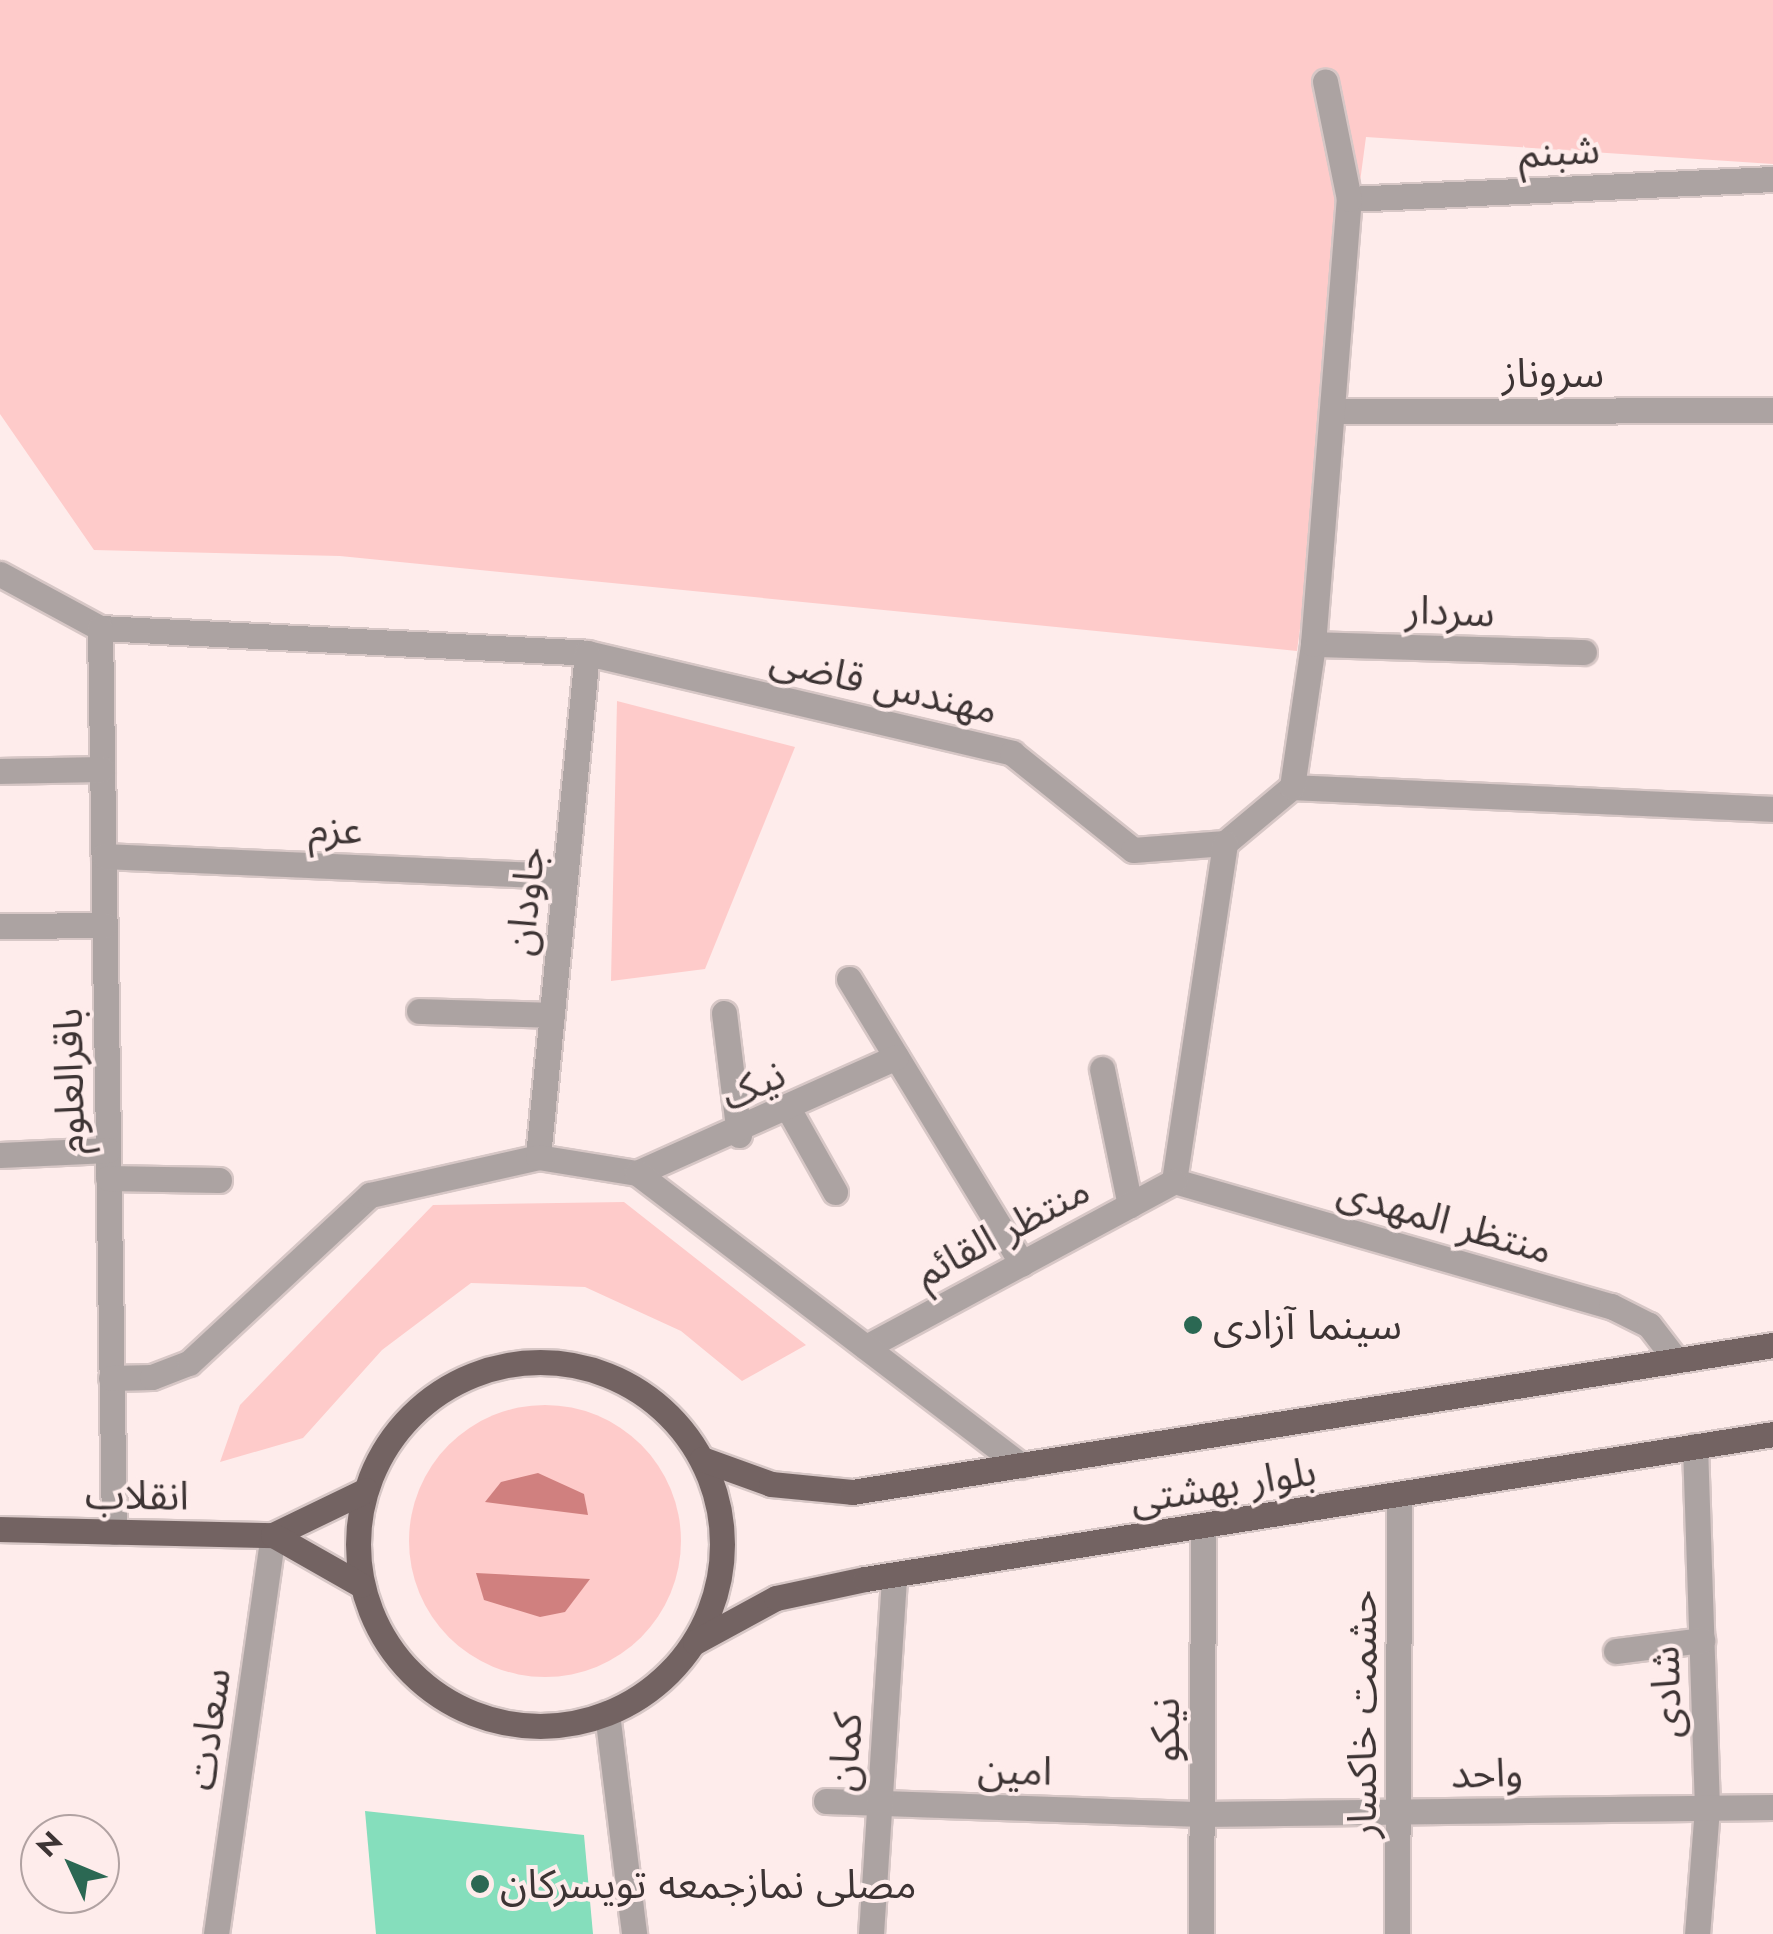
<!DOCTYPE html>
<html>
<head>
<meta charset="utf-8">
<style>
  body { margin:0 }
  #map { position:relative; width:1773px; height:1934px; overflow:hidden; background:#feeceb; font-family:Jost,"Noto Sans Arabic",sans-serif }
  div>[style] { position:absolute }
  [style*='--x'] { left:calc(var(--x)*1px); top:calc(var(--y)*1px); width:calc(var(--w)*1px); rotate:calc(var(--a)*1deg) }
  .green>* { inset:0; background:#fecbca }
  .round { border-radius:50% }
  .water>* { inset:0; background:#d0807f }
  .building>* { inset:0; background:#85debc }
  .roads { filter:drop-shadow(2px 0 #d7c7c6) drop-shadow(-2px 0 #d7c7c6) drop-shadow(0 2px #d7c7c6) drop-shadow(0 -2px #d7c7c6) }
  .minor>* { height:25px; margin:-12.5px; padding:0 12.5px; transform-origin:12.5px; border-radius:12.5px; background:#aca3a2 }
  .primary>* { height:25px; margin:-12.5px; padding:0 12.5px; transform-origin:12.5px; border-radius:12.5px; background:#736362 }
  .primary>.ring { margin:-12.5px; padding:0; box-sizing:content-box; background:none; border:25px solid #736362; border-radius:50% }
  .dots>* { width:28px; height:28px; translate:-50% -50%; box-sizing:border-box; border:5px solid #feeceb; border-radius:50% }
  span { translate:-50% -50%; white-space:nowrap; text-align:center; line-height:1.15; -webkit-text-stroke:8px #feeceb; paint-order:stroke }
  .street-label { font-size:40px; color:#3d3434 }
  .poi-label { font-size:40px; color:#3d3434 }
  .left { translate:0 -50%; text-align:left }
  .north { position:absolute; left:20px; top:1814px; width:100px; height:100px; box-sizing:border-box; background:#feeceb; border:2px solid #b1a2a2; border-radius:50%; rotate:314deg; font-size:28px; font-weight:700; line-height:40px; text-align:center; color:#3d3434 }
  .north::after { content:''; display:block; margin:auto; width:35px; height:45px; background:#2b6853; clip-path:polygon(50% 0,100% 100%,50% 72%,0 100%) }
</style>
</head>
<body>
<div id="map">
  <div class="green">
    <i style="clip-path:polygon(0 0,1773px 0,1773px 164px,1366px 137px,1297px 651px,340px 556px,94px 550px,0 414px)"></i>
    <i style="clip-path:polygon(617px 701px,795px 747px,705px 969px,611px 981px)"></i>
    <i style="clip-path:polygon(624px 1202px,806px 1345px,742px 1381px,681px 1331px,585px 1287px,471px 1283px,382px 1350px,303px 1438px,220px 1462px,240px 1405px,433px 1205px)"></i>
    <i class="round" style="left:409px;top:1405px;width:272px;height:272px"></i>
  </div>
  <div class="water">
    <i style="clip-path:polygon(538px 1473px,584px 1494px,588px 1515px,485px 1502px,501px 1482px)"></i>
    <i style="clip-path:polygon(476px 1573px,590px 1579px,565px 1612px,540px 1617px,484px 1600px)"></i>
  </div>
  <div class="building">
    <i style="clip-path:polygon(365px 1811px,584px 1835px,593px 1934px,376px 1934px)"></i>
  </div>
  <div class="roads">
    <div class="minor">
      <i style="--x:1349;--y:199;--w:424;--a:-2.7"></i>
      <i style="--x:1334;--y:411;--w:439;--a:-0.1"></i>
      <i style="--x:0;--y:574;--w:114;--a:28.4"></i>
      <i style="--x:100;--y:628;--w:488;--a:2.9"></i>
      <i style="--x:587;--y:653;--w:437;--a:13.2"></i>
      <i style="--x:1012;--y:753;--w:155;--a:38.7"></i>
      <i style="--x:1133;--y:850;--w:92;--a:-4.4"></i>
      <i style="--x:1225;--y:843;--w:87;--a:-39.9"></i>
      <i style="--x:1292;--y:787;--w:482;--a:2.6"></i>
      <i style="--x:100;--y:628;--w:904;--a:89.11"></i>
      <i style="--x:1313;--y:644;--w:271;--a:1.7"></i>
      <i style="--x:0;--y:771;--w:102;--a:-1.1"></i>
      <i style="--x:1292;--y:787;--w:145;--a:-81.6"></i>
      <i style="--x:1313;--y:644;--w:446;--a:-85.4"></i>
      <i style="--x:1349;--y:199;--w:120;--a:-101.5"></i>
      <i style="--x:104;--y:856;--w:461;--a:2.5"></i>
      <i style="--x:0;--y:926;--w:105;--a:-0.5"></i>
      <i style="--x:849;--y:979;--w:333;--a:58.7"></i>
      <i style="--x:419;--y:1011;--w:133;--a:1.7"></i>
      <i style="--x:724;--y:1013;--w:123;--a:83"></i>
      <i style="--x:1102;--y:1069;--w:139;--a:78.4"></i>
      <i style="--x:789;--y:1110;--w:94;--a:60.7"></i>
      <i style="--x:0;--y:1155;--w:108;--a:-2.7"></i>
      <i style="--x:538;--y:1157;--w:506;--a:-84.45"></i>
      <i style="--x:637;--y:1173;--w:284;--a:-24.1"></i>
      <i style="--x:108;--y:1178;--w:111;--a:1"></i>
      <i style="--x:1174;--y:1181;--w:455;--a:16"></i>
      <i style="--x:1611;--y:1306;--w:42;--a:26.6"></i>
      <i style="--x:1649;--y:1325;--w:44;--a:52.4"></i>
      <i style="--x:1174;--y:1181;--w:342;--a:-81.4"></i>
      <i style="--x:866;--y:1347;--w:350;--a:-28.3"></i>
      <i style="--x:111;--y:1378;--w:41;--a:-1.4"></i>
      <i style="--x:152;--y:1377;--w:40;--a:-21"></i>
      <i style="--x:189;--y:1363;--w:247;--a:-42.9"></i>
      <i style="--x:370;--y:1195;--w:172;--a:-12.7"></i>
      <i style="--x:538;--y:1157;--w:100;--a:9.2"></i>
      <i style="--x:637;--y:1173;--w:483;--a:37.3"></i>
      <i style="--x:1695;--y:1446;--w:362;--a:88.1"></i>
      <i style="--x:1707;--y:1808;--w:126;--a:94.5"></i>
      <i style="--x:1616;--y:1651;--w:87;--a:-7.3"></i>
      <i style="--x:607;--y:1713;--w:223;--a:83"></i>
      <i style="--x:826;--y:1801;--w:376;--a:2"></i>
      <i style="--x:1202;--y:1814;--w:571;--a:-0.7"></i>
      <i style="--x:216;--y:1934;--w:403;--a:-81.9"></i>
      <i style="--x:871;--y:1934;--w:360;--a:-86.3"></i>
      <i style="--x:1201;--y:1934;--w:408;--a:-89.7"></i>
      <i style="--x:1397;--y:1934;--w:439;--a:-89.7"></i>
    </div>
    <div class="primary">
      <i class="ring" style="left:358px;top:1362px;width:339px;height:339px"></i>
      <i style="--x:702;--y:1459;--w:73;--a:19.9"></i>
      <i style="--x:771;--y:1484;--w:81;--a:5.6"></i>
      <i style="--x:852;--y:1492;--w:933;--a:-9.07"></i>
      <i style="--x:0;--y:1529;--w:273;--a:1.3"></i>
      <i style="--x:273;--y:1535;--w:103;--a:-25.8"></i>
      <i style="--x:273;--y:1535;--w:101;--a:29.6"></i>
      <i style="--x:695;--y:1642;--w:92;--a:-28.5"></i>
      <i style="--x:776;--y:1598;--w:91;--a:-12.1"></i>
      <i style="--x:865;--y:1579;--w:920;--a:-9.07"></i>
    </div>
  </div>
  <div class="dots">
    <i style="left:1193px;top:1325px;background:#2b6853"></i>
    <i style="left:480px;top:1884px;background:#2b6853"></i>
  </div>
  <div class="street-label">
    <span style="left:1559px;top:151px;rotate:-3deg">شبنم</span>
    <span style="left:1553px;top:373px">سروناز</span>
    <span style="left:1450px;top:611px;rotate:2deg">سردار</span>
    <span style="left:884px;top:684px;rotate:13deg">مهندس قاضی</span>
    <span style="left:336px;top:829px;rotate:3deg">عزم</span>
    <span style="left:525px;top:901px;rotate:-84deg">جاودان</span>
    <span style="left:69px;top:1081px;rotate:-91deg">باقرالعلوم</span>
    <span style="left:753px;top:1085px;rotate:-25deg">نیک</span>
    <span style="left:1445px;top:1220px;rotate:16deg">منتظر المهدی</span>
    <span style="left:1002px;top:1231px;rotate:-28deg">منتظر القائم</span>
    <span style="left:1223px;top:1485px;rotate:-9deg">بلوار بهشتی</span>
    <span style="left:137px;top:1495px;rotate:1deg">انقلاب</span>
    <span style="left:1666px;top:1692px;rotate:-92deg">شادی</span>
    <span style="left:1362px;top:1714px;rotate:-90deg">حشمت خاکسار</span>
    <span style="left:208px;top:1729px;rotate:-82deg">سعادت</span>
    <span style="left:1165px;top:1730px;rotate:-90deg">نیکو</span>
    <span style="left:845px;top:1752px;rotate:-86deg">کمان</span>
    <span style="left:1015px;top:1770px;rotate:2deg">امین</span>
    <span style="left:1487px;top:1773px;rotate:-1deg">واحد</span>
  </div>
  <div class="poi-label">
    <span class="left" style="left:1213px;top:1325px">سینما آزادی</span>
    <span class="left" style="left:500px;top:1884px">مصلی نمازجمعه تویسرکان</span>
  </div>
  <div class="north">N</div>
</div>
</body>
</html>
